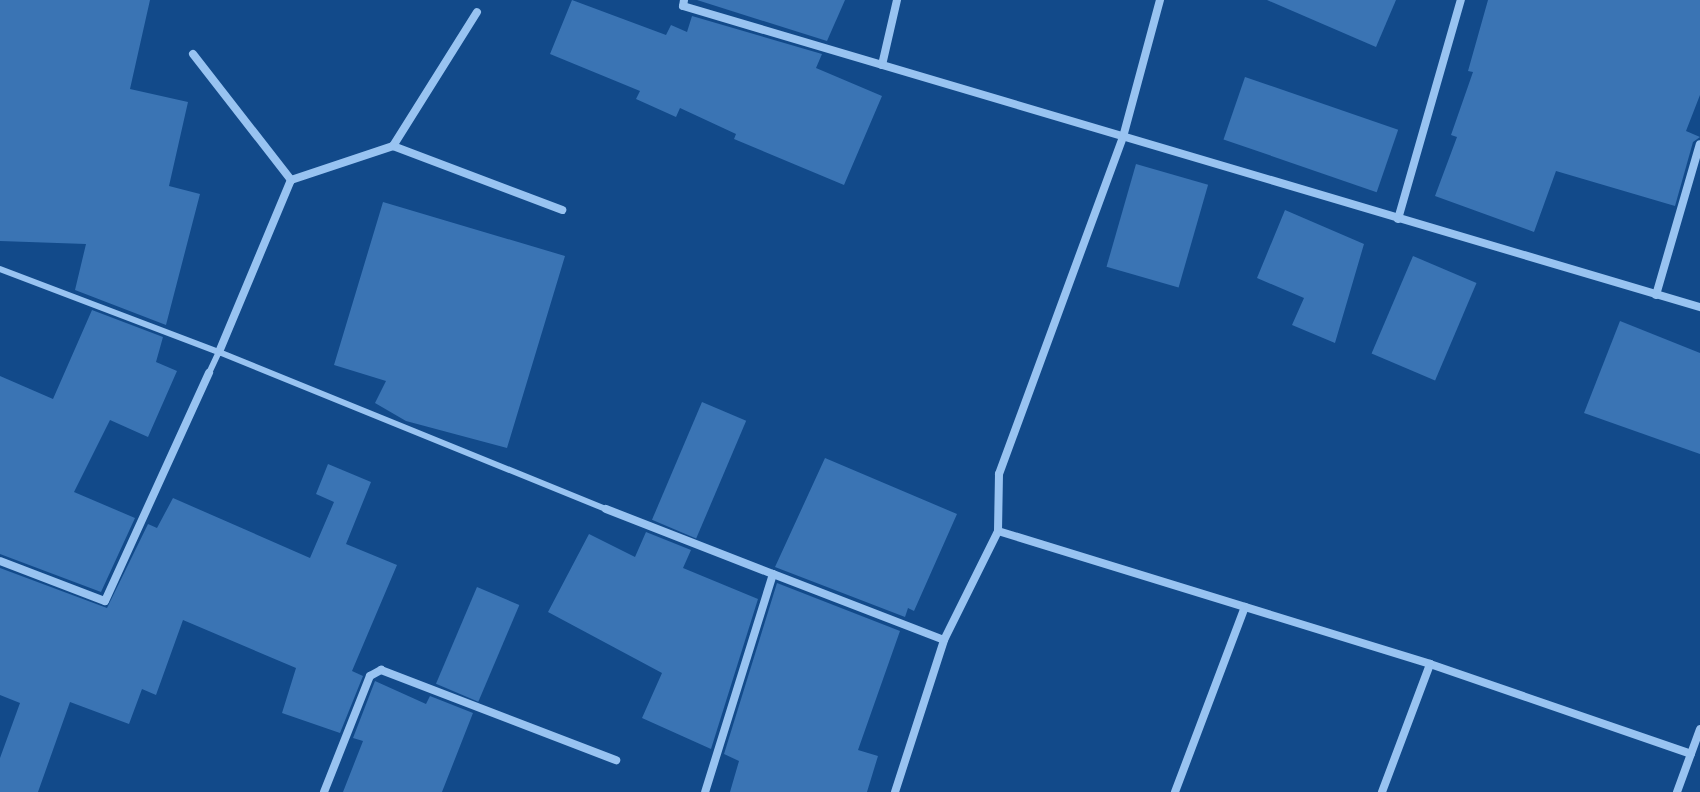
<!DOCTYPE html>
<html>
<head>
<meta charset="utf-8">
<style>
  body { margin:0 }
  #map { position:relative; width:1700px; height:792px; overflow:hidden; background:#124a8a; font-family:"Titillium Web",sans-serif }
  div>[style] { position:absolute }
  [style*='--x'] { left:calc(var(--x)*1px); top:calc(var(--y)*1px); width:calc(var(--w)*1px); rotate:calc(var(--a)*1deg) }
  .building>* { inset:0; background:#3a74b4; transform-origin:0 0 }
  .lane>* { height:6px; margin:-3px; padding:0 3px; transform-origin:3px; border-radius:3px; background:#98c3f1 }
  .street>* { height:8px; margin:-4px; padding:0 4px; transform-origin:4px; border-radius:4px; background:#98c3f1 }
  span { translate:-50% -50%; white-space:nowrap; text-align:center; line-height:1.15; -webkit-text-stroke:6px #124a8a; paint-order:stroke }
</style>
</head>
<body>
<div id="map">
  <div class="building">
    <i style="clip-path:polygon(0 0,150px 0,130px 89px,188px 102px,169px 186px,200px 194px,166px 325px,75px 290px,86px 244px,0 241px)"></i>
    <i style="clip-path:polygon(572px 0,666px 35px,671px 25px,687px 32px,692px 16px,822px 54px,816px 68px,882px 96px,844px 185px,734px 139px,736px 134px,680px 108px,676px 117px,636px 99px,640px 91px,550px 54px)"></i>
    <i style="clip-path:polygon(697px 0,845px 0,827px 41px)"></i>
    <i style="clip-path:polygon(1267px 0,1396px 0,1376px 47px)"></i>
    <i style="clip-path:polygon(1488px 0,1700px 0,1700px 95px,1686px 131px,1700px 137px,1693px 142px,1675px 206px,1556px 171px,1534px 232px,1435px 196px,1457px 137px,1451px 135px,1473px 72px,1468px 71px)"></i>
    <i style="left:1245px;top:77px;width:162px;height:66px;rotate:19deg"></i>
    <i style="left:1136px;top:164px;width:75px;height:107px;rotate:16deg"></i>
    <i style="clip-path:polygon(383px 202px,565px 256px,507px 448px,406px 421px,375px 403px,386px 381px,334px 365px)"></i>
    <i style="clip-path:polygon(1285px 210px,1364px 244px,1335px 343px,1292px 325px,1304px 298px,1257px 278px)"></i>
    <i style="left:1413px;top:256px;width:69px;height:106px;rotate:23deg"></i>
    <i style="clip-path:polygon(92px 310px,163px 337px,156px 362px,177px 371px,148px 437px,110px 420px,74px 492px,135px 518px,101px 592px,0 554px,0 376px,53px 399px)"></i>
    <i style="clip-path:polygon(1620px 321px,1700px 353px,1700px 454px,1584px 413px)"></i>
    <i style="left:702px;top:402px;width:48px;height:128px;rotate:23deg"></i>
    <i style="clip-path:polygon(825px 458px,957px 514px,914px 611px,908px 608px,905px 617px,775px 567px)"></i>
    <i style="clip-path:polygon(328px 464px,371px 482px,346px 544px,397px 565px,352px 671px,363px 676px,340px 733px,282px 713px,296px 668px,183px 620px,156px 695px,142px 689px,129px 724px,70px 702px,38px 792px,0 792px,0 758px,20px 703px,0 695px,0 568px,107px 608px,148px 524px,157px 528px,173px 498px,310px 558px,334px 502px,316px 494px)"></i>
    <i style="clip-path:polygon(646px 532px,691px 550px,683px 568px,758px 599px,711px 749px,642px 718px,662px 673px,548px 612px,589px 534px,635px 557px)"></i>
    <i style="clip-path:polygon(777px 583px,900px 631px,858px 750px,878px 756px,867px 792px,730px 792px,739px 761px,724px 754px)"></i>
    <i style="left:477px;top:587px;width:46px;height:105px;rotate:23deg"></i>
    <i style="clip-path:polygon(375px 681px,426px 704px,430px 696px,473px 713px,442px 792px,343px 792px,363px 741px,353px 738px)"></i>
  </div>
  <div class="lane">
    <i style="--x:0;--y:269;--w:234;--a:20.8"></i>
    <i style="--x:219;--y:352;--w:418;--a:22.1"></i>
    <i style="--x:209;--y:373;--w:23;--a:-65"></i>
  </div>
  <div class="street">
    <i style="--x:684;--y:0;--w:6;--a:99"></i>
    <i style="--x:683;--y:6;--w:1061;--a:16.49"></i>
    <i style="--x:193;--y:54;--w:160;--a:52.1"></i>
    <i style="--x:882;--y:65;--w:67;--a:-77"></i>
    <i style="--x:393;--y:146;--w:158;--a:-57.9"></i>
    <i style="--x:1398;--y:219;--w:228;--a:-74"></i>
    <i style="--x:1656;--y:295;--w:157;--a:-73.8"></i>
    <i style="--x:219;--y:352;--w:186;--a:-67.3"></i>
    <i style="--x:291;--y:180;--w:108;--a:-18.4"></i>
    <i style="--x:393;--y:146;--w:181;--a:20.7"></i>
    <i style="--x:606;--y:509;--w:179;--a:21.3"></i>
    <i style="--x:773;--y:574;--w:228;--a:107.3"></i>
    <i style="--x:998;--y:531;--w:452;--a:17.1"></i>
    <i style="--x:1430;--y:664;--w:276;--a:19"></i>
    <i style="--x:0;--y:561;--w:112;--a:20.9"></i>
    <i style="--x:105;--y:601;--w:251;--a:-65.5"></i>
    <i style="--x:773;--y:574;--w:183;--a:21.1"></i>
    <i style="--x:324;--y:792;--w:125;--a:-68.4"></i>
    <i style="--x:370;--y:676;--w:13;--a:-29"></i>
    <i style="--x:381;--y:670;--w:252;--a:21"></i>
    <i style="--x:895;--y:792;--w:160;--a:-72.1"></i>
    <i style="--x:944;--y:640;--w:122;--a:-63.6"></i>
    <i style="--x:998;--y:531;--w:57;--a:-89"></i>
    <i style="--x:999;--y:474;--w:359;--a:-69.8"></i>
    <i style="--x:1123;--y:137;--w:142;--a:-74.9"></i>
    <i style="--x:1175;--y:792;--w:198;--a:-69.3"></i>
    <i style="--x:1382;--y:792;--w:137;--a:-69.4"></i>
    <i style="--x:1677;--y:792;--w:67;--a:-69.9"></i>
  </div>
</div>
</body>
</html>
